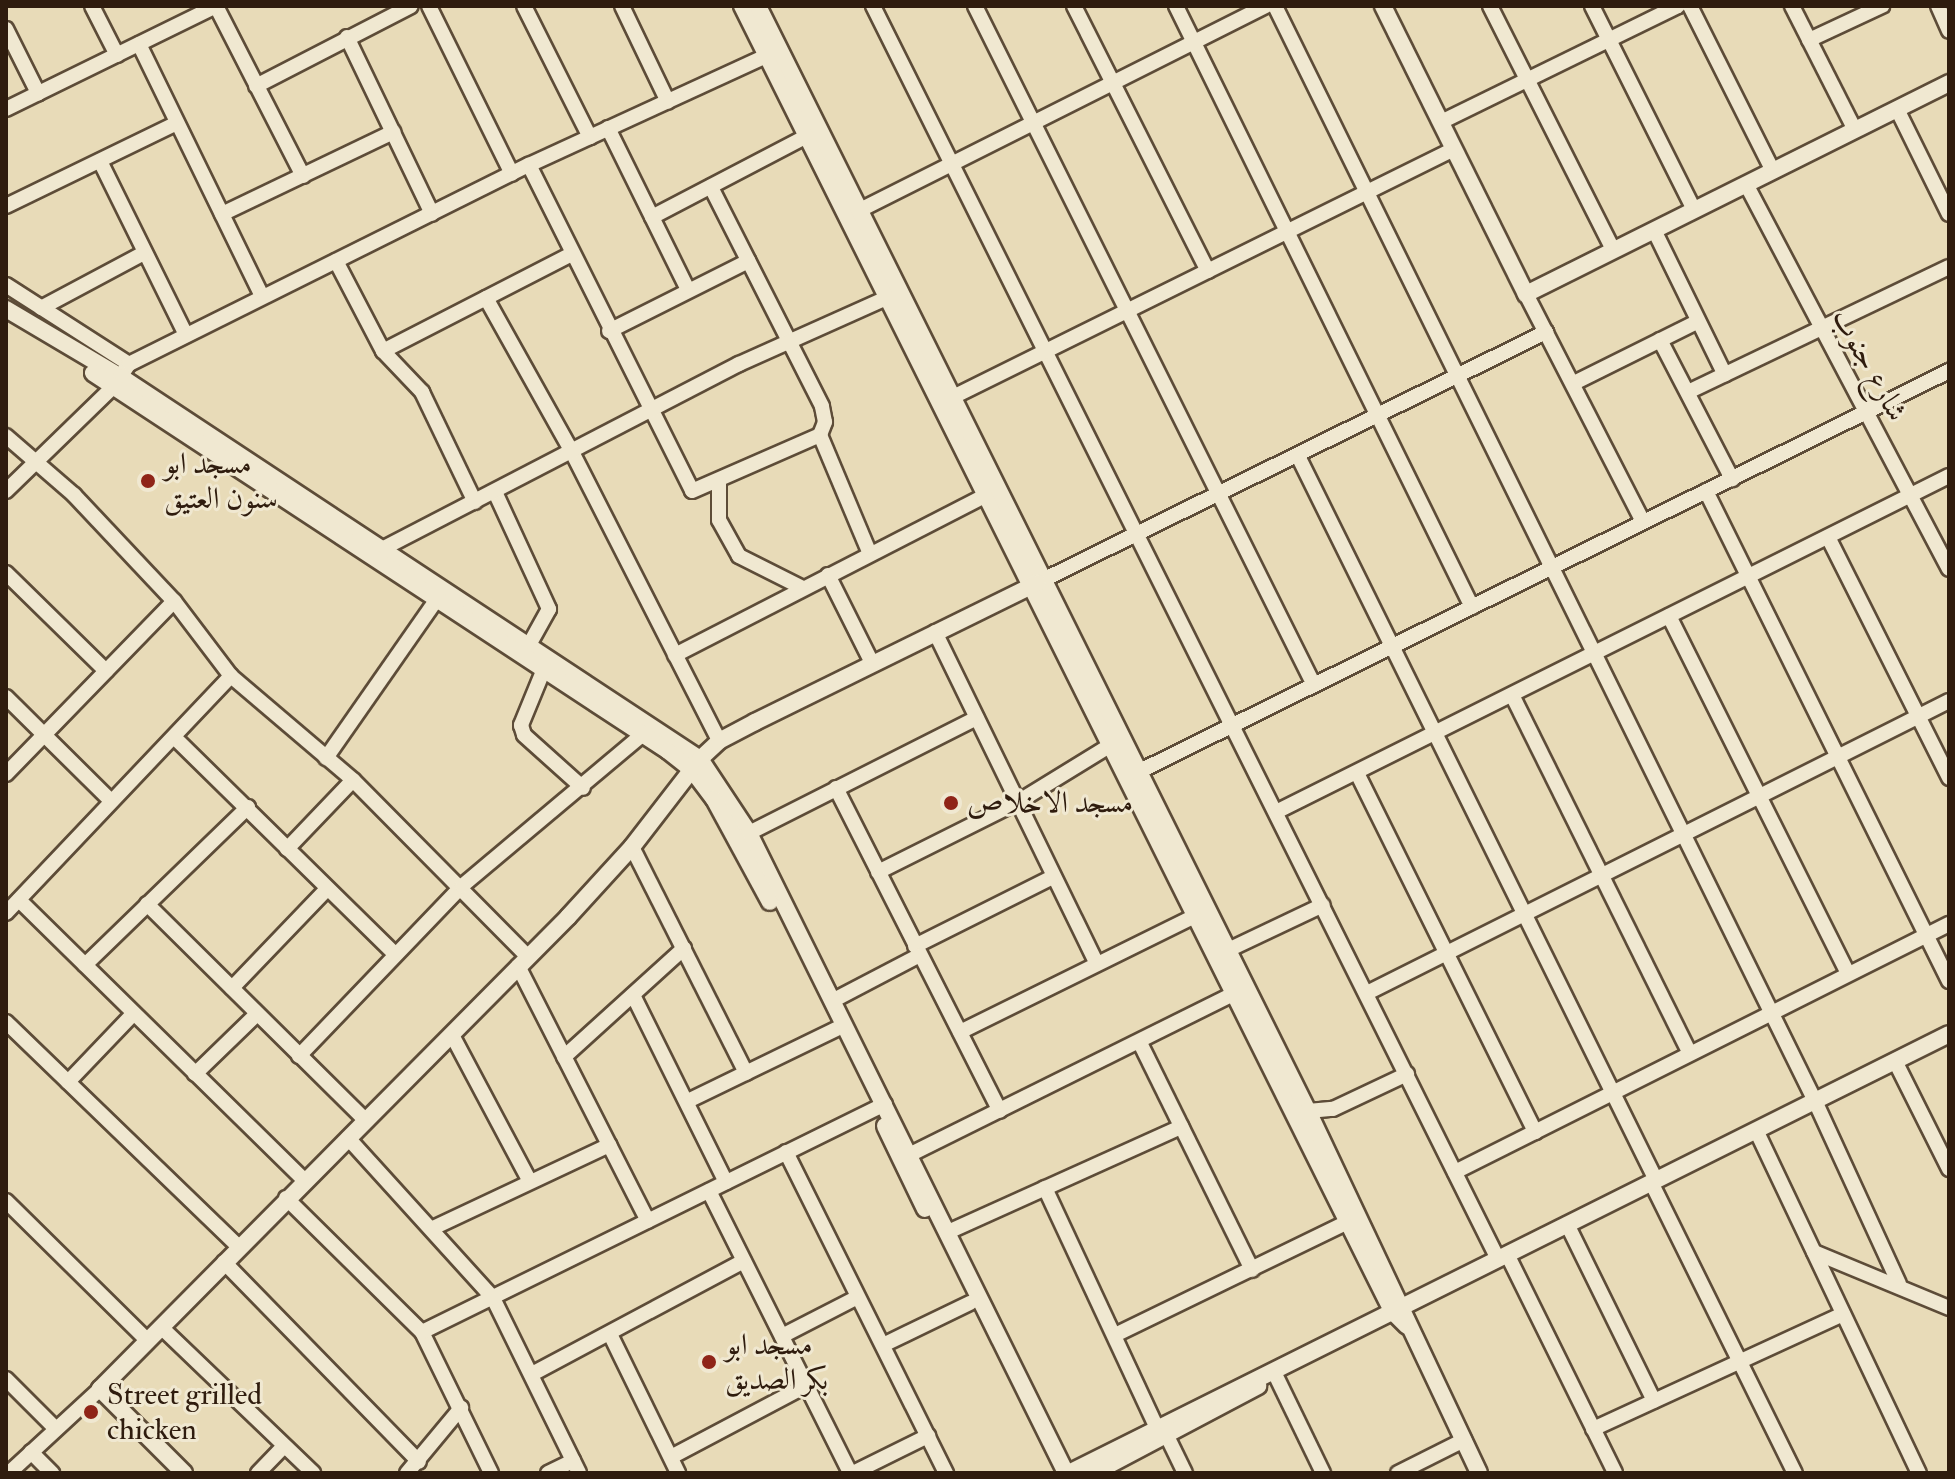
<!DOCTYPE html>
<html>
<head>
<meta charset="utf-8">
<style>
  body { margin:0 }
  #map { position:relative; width:1955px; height:1479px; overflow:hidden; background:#e8dbb8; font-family:"IM FELL Double Pica",Amiri,serif }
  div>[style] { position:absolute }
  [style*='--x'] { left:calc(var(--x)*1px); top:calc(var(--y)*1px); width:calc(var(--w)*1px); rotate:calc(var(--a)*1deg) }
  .roads { filter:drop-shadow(2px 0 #5d4c38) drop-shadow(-2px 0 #5d4c38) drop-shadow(0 2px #5d4c38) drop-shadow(0 -2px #5d4c38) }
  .minor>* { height:14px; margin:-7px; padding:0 7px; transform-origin:7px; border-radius:7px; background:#f0e8d1 }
  .tertiary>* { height:16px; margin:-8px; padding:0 8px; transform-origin:8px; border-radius:8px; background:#f0e8d1 }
  .dots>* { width:22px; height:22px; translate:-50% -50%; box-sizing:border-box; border:4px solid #f0e8d1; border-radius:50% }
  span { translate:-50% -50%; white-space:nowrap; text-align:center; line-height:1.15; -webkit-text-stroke:6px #f0e8d1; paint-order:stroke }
  .street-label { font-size:30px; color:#2f1c0e }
  .poi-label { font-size:30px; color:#2f1c0e }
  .left { translate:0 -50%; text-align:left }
  .frame { position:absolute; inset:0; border:8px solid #2f1c0e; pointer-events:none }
</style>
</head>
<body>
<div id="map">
  <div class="roads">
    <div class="minor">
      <i style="--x:92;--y:6;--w:55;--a:63"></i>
      <i style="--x:216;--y:6;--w:191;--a:62.9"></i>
      <i style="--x:429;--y:6;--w:187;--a:63.7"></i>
      <i style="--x:524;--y:6;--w:147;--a:63.3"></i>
      <i style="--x:622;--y:6;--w:106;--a:64.4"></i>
      <i style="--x:873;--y:6;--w:1400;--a:63.49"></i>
      <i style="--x:975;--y:6;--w:759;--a:63.47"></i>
      <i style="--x:1074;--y:6;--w:297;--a:63.2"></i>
      <i style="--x:1176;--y:6;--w:670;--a:63.78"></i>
      <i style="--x:1275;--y:6;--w:1221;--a:63.75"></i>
      <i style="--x:1815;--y:1101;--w:201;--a:65.3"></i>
      <i style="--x:1490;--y:6;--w:273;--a:63.2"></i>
      <i style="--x:1592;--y:6;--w:228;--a:63.4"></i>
      <i style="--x:1690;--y:6;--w:185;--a:63.3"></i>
      <i style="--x:1792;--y:6;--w:139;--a:63.1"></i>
      <i style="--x:1938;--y:6;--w:27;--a:66"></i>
      <i style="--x:6;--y:29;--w:72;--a:63.4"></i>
      <i style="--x:347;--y:37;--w:196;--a:64.3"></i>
      <i style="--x:1809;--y:40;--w:81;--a:-25"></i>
      <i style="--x:139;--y:44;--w:280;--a:64"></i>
      <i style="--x:256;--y:86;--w:174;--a:-27.3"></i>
      <i style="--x:6;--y:109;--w:234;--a:-26.1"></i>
      <i style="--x:1897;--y:109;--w:117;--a:63.7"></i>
      <i style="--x:1441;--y:122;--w:264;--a:-26.1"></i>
      <i style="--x:608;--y:128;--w:181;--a:63.7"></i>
      <i style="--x:100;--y:161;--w:194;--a:63.7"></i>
      <i style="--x:529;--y:165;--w:364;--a:63.4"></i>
      <i style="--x:692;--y:491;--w:140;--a:-23.6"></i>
      <i style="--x:820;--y:435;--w:14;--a:-69"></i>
      <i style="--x:825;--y:422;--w:16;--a:-101"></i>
      <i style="--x:822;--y:406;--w:246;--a:-116.9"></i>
      <i style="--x:1746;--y:184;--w:435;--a:62.2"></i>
      <i style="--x:6;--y:206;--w:190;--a:-25.9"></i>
      <i style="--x:860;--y:210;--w:454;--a:-26.7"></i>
      <i style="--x:222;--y:214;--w:190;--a:-25.6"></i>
      <i style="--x:652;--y:217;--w:173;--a:-27.6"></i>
      <i style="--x:1654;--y:230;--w:161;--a:63.9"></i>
      <i style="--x:336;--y:261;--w:102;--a:62.4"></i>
      <i style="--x:383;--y:351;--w:57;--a:46.4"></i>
      <i style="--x:422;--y:392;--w:122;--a:64.3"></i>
      <i style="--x:6;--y:285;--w:146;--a:32.7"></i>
      <i style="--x:1526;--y:294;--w:256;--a:62.8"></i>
      <i style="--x:486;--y:298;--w:176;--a:60.8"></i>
      <i style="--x:572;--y:452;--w:324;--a:63"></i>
      <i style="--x:41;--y:308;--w:117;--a:-28.1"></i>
      <i style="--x:609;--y:331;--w:156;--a:-26.7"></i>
      <i style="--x:1660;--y:340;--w:157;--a:62.6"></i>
      <i style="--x:383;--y:351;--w:210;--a:-27.2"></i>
      <i style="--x:1574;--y:383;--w:137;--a:-26.4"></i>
      <i style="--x:1688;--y:392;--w:289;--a:-25.6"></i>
      <i style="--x:953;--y:397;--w:559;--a:-26.34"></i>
      <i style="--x:820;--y:435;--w:129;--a:67.2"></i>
      <i style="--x:6;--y:436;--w:90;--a:40.9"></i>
      <i style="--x:74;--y:495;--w:146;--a:46.7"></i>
      <i style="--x:174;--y:601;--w:94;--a:52.8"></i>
      <i style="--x:231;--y:676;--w:160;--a:40.4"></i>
      <i style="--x:353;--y:780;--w:249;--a:45.3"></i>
      <i style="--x:1298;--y:456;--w:808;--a:63.69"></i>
      <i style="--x:719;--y:481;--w:39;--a:90"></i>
      <i style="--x:719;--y:520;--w:41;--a:60.9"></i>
      <i style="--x:739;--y:556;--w:69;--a:26.6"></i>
      <i style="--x:6;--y:491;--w:151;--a:-44.2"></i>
      <i style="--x:114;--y:386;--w:27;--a:-56"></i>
      <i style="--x:129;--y:364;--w:447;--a:-26.5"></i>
      <i style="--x:529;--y:165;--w:271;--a:-24.7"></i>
      <i style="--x:1706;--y:491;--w:547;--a:63.62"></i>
      <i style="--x:495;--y:492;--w:129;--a:65.2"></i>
      <i style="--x:549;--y:609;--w:41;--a:119.1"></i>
      <i style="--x:1828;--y:537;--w:270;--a:63.3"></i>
      <i style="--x:382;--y:549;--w:402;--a:-27.4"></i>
      <i style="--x:739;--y:364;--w:164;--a:-24.1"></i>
      <i style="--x:6;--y:573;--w:140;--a:44.4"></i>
      <i style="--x:828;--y:575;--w:98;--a:63.4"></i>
      <i style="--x:1043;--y:580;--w:561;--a:-26.25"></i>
      <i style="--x:1669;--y:616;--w:398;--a:63.4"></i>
      <i style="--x:935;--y:632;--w:369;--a:64"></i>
      <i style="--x:675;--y:655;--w:348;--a:-27.2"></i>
      <i style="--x:544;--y:669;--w:61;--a:112.3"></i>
      <i style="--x:521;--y:725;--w:10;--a:73"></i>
      <i style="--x:524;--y:735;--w:79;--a:41.9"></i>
      <i style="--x:1512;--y:695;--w:400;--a:63.6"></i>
      <i style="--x:6;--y:697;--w:148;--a:44.7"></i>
      <i style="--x:174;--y:737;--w:310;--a:44.5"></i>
      <i style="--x:326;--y:758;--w:194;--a:-55.1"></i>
      <i style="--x:1138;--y:772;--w:905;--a:-26.31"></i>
      <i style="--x:1357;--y:773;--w:401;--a:63.6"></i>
      <i style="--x:6;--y:774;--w:241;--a:-45.8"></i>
      <i style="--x:836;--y:788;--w:362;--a:63.1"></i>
      <i style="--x:1276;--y:812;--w:752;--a:-26.53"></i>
      <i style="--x:749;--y:833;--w:255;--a:-26.8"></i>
      <i style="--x:632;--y:847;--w:253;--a:63.2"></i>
      <i style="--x:287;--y:849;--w:95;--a:-46.3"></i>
      <i style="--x:878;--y:872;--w:157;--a:-26.6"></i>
      <i style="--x:1018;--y:802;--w:107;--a:-31.6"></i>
      <i style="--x:19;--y:900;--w:400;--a:44.5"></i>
      <i style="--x:147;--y:904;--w:307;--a:44.7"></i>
      <i style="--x:6;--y:913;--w:327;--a:-46.5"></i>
      <i style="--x:915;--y:946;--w:154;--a:-26.6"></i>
      <i style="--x:1226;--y:951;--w:107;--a:-25.4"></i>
      <i style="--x:85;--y:965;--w:227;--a:-44.1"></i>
      <i style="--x:518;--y:966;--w:286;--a:63"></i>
      <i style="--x:232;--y:988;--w:137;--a:-46.2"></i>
      <i style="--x:1367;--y:993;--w:651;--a:-26.64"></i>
      <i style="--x:633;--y:995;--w:209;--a:63.6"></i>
      <i style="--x:832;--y:1001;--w:99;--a:-27.6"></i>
      <i style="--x:6;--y:1022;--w:322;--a:44"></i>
      <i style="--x:960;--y:1032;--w:262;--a:-26.3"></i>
      <i style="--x:452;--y:1035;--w:164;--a:62"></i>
      <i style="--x:1140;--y:1043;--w:253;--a:63.7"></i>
      <i style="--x:299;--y:1056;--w:236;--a:-46.2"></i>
      <i style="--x:462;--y:886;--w:244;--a:-40"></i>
      <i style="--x:564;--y:1057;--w:162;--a:-42.2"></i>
      <i style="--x:1895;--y:1061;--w:121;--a:63.4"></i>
      <i style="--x:195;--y:1074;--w:86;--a:-44.1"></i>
      <i style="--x:68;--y:1082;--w:95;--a:-46.3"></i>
      <i style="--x:688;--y:1101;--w:165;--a:-25.9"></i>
      <i style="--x:1308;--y:1111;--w:25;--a:-5"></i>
      <i style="--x:1333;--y:1109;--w:82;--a:-25.3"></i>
      <i style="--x:1756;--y:1130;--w:380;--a:64.6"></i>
      <i style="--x:348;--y:1138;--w:216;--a:47.8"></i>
      <i style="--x:493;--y:1298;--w:195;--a:63.8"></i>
      <i style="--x:786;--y:1152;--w:359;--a:63.5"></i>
      <i style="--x:911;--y:1154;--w:360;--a:-26.4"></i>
      <i style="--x:1455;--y:1172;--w:553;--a:-26.66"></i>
      <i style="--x:1651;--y:1182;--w:325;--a:63.7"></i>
      <i style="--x:1045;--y:1188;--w:265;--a:65"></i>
      <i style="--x:709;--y:1191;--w:315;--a:63.4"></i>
      <i style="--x:286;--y:1198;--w:191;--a:44.6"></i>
      <i style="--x:422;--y:1332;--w:157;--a:63.9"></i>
      <i style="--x:6;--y:1201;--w:198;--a:44.6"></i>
      <i style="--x:1567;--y:1224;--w:197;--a:63.8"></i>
      <i style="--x:433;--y:1228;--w:195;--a:-25.2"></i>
      <i style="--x:948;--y:1232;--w:256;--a:-24.3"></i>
      <i style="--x:1814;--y:1252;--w:146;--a:22.5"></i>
      <i style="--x:1507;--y:1254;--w:244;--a:63.7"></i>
      <i style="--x:224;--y:1262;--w:279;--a:45.7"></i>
      <i style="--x:161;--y:1327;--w:211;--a:43.8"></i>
      <i style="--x:422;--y:1332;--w:516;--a:-26.22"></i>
      <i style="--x:610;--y:1334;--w:155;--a:63.9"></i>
      <i style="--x:1115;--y:1335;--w:259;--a:-25.9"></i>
      <i style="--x:782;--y:1336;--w:85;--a:-27.2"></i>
      <i style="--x:883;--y:1345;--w:97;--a:-25.8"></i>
      <i style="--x:532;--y:1374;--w:240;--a:-28.1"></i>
      <i style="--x:1275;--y:1374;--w:110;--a:64.1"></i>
      <i style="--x:6;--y:1379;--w:69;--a:45"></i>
      <i style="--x:1593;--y:1429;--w:275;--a:-24.7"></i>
      <i style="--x:1167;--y:1436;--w:41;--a:64.1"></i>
      <i style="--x:31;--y:1452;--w:30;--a:45"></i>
      <i style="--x:671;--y:1457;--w:154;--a:-27.9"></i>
      <i style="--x:9;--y:1473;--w:124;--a:-42.7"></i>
      <i style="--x:258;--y:1473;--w:36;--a:-46"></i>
      <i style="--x:407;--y:1473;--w:85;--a:-50.3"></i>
      <i style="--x:548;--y:1473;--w:28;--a:-26"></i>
      <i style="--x:853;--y:1473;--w:84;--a:-26.3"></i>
      <i style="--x:1398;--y:1473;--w:74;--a:-26.6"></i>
    </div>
    <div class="tertiary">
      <i style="--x:742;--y:6;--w:1458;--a:63.52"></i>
      <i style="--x:1392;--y:1311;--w:21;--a:45"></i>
      <i style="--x:758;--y:6;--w:1234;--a:63.54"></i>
      <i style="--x:1308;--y:1111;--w:400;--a:64.7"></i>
      <i style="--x:1383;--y:6;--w:322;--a:63.6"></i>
      <i style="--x:1526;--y:294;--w:473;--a:-26.5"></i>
      <i style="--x:6;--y:309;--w:134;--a:30.6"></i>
      <i style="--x:121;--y:377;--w:694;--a:33.42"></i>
      <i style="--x:700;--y:759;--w:89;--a:56.5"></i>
      <i style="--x:749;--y:833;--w:714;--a:63.65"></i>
      <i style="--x:93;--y:373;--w:688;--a:33.32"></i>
      <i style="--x:668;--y:751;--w:31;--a:38"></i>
      <i style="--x:692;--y:770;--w:36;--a:53"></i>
      <i style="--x:714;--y:799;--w:117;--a:61.5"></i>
      <i style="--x:885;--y:1126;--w:92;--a:64.3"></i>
      <i style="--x:184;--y:1473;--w:119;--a:-135"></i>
      <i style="--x:100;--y:1389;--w:665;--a:-45.24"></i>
      <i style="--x:568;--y:917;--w:95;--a:-47.6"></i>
      <i style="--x:632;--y:847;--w:111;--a:-52.3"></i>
      <i style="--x:700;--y:759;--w:26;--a:-43"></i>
      <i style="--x:719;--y:741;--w:41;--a:-27.8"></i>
      <i style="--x:755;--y:722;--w:315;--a:-26.2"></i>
      <i style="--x:1069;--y:1473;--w:983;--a:-26.51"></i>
      <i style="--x:1094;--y:1473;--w:186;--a:-27.9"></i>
    </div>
  </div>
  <div class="dots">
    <i style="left:148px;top:481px;background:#8f2418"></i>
    <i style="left:951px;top:803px;background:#8f2418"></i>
    <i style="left:709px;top:1362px;background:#8f2418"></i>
    <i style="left:91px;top:1412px;background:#8f2418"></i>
  </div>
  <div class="street-label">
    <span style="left:1869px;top:365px;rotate:61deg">شارع جنوب</span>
  </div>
  <div class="poi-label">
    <span class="left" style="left:164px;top:481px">مسجد ابو<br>سنون العتيق</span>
    <span class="left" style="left:967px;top:803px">مسجد الاخلاص</span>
    <span class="left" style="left:725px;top:1362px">مسجد ابو<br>بكر الصديق</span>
    <span class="left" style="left:107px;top:1412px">Street grilled<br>chicken</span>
  </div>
  <div class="frame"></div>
</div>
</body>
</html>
